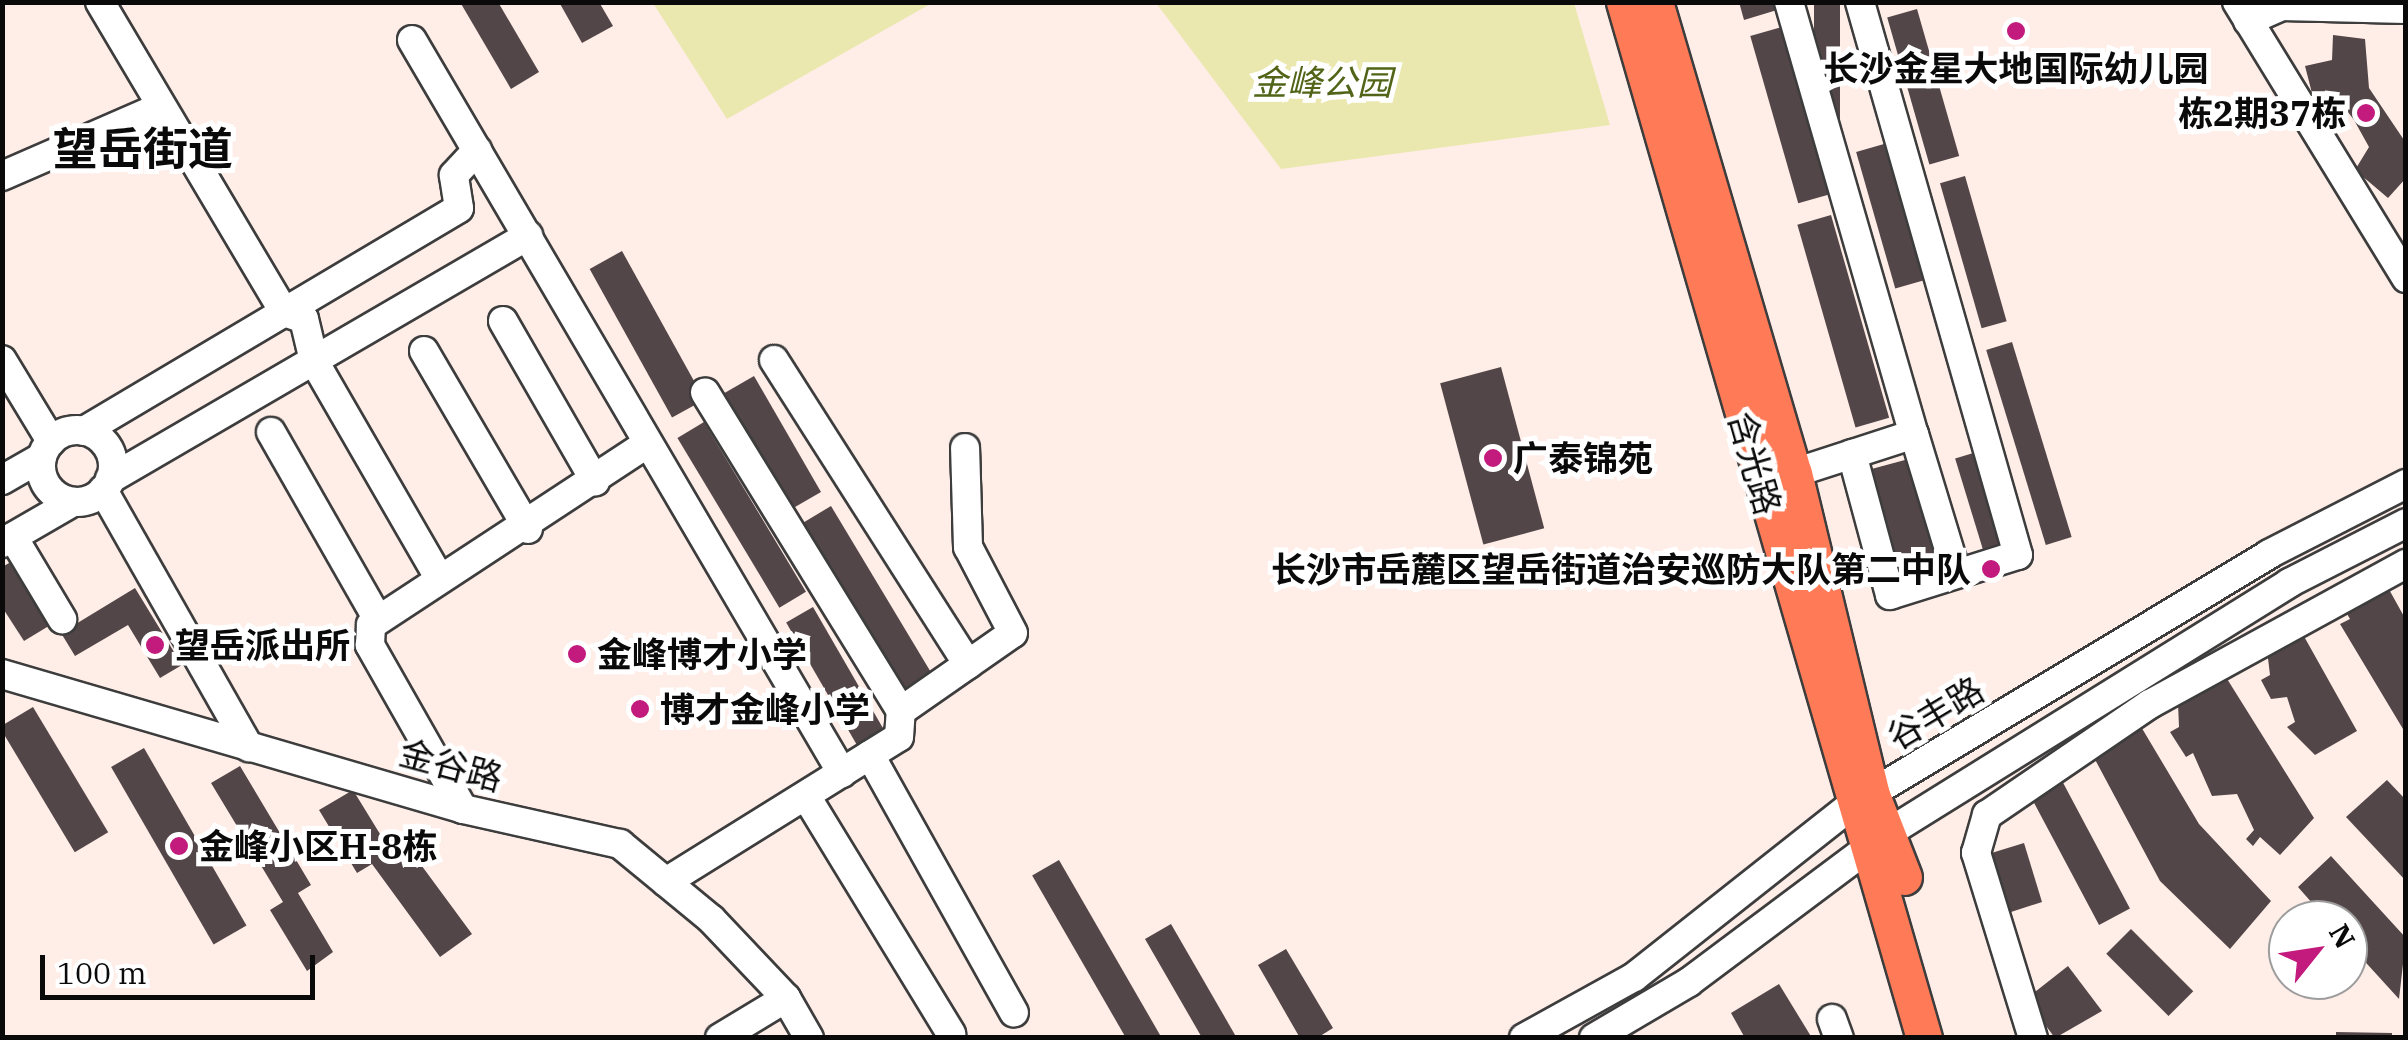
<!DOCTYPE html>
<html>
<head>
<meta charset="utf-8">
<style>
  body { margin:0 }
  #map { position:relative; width:2408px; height:1040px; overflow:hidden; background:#ffede7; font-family:"IBM Plex Serif","Noto Sans SC",serif }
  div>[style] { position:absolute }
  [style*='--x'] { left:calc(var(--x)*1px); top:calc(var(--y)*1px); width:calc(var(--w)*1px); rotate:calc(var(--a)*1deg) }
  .green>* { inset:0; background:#ebe8af }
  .building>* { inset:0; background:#534648; transform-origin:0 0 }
  .roads { filter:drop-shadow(2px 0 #3d3d3d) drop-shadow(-2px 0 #3d3d3d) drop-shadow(0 2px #3d3d3d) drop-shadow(0 -2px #3d3d3d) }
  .minor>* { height:28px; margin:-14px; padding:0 14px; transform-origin:14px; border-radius:14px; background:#fff }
  .minor>.ring { margin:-14px; padding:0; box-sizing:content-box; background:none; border:28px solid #fff; border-radius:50% }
  .major>* { height:35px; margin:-17.5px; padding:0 17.5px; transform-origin:17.5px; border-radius:17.5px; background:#ff7b57 }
  .dots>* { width:28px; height:28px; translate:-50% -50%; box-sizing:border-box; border:5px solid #fff; border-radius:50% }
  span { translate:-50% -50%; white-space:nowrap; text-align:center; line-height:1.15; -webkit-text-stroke:10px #fff; paint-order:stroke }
  .poi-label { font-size:35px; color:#0a0a0a; font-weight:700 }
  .right { translate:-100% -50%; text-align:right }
  .left { translate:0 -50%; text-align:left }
  .park-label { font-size:35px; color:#516417; font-style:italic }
  .street-label { font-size:35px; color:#0a0a0a }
  .district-label { font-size:45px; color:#0a0a0a; font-weight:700 }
  .frame { position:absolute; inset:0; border:5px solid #0a0a0a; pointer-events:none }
  .north { position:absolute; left:2268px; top:900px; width:100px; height:100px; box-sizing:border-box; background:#fff; border:2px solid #9d9d9d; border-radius:50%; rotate:60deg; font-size:28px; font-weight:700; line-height:40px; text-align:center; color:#0a0a0a }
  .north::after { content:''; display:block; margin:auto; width:35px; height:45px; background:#c21a7d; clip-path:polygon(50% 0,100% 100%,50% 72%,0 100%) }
  .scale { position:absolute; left:40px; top:955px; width:275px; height:45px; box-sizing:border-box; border:5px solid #0a0a0a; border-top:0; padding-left:12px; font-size:30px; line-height:35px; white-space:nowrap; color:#0a0a0a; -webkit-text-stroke:8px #fff; paint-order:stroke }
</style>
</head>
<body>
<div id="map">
  <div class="green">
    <i style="clip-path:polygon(653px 3px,932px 3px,727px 119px)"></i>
    <i style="clip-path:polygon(1156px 3px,1574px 3px,1610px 125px,1281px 169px)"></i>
  </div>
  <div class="building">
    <i style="clip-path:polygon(460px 2px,498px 2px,539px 72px,511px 89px)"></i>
    <i style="clip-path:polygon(559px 2px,599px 2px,613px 26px,582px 43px)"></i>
    <i style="clip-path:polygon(1739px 2px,1775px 2px,1777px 10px,1744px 20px)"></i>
    <i style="left:1814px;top:2px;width:26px;height:136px"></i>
    <i style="left:1917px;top:9px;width:153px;height:31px;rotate:74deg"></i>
    <i style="left:1782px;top:27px;width:174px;height:33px;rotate:74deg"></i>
    <i style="clip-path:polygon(2333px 35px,2365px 39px,2369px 88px,2406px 143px,2406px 178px,2388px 198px,2355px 170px,2369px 147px,2354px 120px,2341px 103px,2315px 105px,2305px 66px,2332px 60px)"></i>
    <i style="left:1884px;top:144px;width:142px;height:29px;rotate:74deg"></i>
    <i style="left:1965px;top:176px;width:151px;height:26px;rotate:74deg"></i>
    <i style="left:1831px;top:215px;width:211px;height:35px;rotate:74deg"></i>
    <i style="left:622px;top:251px;width:170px;height:37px;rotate:61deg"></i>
    <i style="left:2012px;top:342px;width:204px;height:27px;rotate:73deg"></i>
    <i style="left:1501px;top:367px;width:167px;height:63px;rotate:75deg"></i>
    <i style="left:754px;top:376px;width:134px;height:34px;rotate:60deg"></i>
    <i style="left:704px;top:422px;width:198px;height:31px;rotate:59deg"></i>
    <i style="left:1980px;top:451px;width:95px;height:26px;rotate:73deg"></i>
    <i style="left:1916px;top:457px;width:112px;height:47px;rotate:75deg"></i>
    <i style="left:831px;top:506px;width:208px;height:34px;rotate:59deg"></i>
    <i style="clip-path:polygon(18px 558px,57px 621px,24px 641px,2px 607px,2px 567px)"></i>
    <i style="clip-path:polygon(2386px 584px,2406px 620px,2406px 734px,2340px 624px,2350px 619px,2343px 607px)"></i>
    <i style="clip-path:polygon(135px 588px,182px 665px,160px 678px,128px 625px,75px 656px,61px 633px)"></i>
    <i style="left:813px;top:607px;width:149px;height:31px;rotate:60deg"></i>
    <i style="clip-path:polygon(2301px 631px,2357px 731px,2315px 755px,2287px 727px,2295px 722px,2287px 697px,2271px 699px,2261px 680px,2270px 675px,2267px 650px)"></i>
    <i style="clip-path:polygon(2224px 674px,2314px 818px,2280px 855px,2260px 837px,2253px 846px,2246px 839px,2254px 830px,2237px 794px,2212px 796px,2193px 753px,2186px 757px,2170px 732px,2179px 727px,2178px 703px)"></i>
    <i style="left:33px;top:707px;width:146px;height:39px;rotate:59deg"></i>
    <i style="clip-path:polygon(2140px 725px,2199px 824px,2271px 901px,2230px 949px,2160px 881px,2091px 752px)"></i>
    <i style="left:144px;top:748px;width:205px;height:38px;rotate:60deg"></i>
    <i style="clip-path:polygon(240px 766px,311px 885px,298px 893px,333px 952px,307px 971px,270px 910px,283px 902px,211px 783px)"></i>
    <i style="left:2060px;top:777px;width:149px;height:35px;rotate:62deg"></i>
    <i style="clip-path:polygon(2387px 780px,2406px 800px,2406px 881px,2346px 817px)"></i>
    <i style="clip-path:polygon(353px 790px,388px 847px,402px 839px,472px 934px,440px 957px,372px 864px,357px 873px,319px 810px)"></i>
    <i style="clip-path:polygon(2024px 843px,2042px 902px,2011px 912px,1985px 855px)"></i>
    <i style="clip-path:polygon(2331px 856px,2406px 938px,2399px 999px,2348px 943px,2348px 920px,2327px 920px,2298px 887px)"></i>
    <i style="left:1059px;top:860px;width:205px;height:31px;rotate:60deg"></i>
    <i style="left:1171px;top:924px;width:131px;height:30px;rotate:60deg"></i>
    <i style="left:2131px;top:929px;width:88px;height:35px;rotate:45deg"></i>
    <i style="clip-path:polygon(1286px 949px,1333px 1028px,1317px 1038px,1300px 1038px,1258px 965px)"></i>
    <i style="clip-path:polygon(2068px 966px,2102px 1011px,2055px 1038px,2026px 999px)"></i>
    <i style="clip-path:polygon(1779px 984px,1812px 1038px,1745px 1038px,1731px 1013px)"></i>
    <i style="clip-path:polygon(2336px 1032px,2392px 1033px,2392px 1038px,2336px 1038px)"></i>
  </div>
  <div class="roads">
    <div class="minor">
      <i style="--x:100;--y:2;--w:360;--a:59.3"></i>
      <i style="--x:284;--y:312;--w:21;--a:19"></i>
      <i style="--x:304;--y:319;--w:43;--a:76.6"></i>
      <i style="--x:314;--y:361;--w:252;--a:60"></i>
      <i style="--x:1789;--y:2;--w:450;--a:73.9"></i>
      <i style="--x:2237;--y:2;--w:324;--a:58.5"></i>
      <i style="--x:2248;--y:21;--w:36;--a:-24"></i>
      <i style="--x:2281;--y:6;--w:125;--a:1.4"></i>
      <i style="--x:412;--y:40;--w:850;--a:59.6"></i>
      <i style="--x:2;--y:176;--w:173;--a:-23.5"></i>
      <i style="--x:503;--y:321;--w:185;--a:60.1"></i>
      <i style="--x:424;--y:351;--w:206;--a:59.7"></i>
      <i style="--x:2;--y:360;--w:95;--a:58.8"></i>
      <i style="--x:774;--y:360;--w:361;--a:57.5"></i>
      <i class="ring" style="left:41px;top:430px;width:44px;height:44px"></i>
      <i style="--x:84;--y:431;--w:436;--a:-30.7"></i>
      <i style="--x:459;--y:208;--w:33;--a:-99"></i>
      <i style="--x:454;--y:175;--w:34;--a:-47"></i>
      <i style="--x:271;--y:432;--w:214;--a:60.3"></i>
      <i style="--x:1852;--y:454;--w:146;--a:74.9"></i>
      <i style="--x:1890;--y:595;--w:134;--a:-17.4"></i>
      <i style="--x:2018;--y:555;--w:575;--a:-105.95"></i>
      <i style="--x:1794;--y:473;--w:126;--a:-18"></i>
      <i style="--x:1914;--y:434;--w:144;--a:73.1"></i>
      <i style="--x:110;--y:479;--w:484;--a:-30.2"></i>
      <i style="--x:2;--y:480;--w:46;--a:-29.9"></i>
      <i style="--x:103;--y:490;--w:296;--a:60.4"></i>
      <i style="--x:13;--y:537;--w:96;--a:59.1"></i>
      <i style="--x:2;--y:543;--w:82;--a:-30"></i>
      <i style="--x:2;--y:674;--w:480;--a:16.3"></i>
      <i style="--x:463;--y:809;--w:161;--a:12.6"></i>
      <i style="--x:620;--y:844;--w:118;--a:39.5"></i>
      <i style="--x:711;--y:919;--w:109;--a:46.5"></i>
      <i style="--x:786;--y:998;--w:46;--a:60.1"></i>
      <i style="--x:901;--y:711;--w:136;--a:-34.9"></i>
      <i style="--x:1013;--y:633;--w:97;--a:-117.6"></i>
      <i style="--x:968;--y:547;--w:99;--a:-91.7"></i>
      <i style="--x:870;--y:755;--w:295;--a:60.8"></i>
      <i style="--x:806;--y:796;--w:279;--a:58.6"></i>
      <i style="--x:463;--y:809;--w:189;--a:-119.6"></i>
      <i style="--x:370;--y:645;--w:20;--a:-87"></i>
      <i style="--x:371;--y:625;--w:331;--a:-33.3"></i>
      <i style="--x:666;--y:882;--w:274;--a:-31.9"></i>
      <i style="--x:899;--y:737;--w:26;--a:-86"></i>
      <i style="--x:901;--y:711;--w:374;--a:-121.6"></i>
      <i style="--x:1832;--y:1019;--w:20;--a:70"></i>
      <i style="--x:720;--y:1038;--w:77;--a:-31.2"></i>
      <i style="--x:1524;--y:1038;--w:126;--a:-29"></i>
      <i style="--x:1634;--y:977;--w:278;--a:-38.3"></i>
      <i style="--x:1852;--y:805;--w:487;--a:-31"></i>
      <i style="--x:2269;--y:554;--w:154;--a:-27.1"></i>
      <i style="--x:1594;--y:1038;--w:110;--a:-30.5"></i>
      <i style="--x:1689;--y:982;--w:252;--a:-36.8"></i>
      <i style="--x:1891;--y:831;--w:469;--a:-31.9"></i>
      <i style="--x:2289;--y:583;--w:131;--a:-27.1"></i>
      <i style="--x:2033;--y:1038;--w:194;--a:-107.1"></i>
      <i style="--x:1976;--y:853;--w:40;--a:-74"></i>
      <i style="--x:1987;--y:815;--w:197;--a:-34.3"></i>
      <i style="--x:2150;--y:704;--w:292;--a:-28.7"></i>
    </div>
    <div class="major">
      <i style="--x:1624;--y:2;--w:1079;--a:73.85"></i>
      <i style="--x:1655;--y:2;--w:491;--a:73.6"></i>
      <i style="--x:1794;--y:473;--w:331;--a:76.4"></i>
      <i style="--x:1872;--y:795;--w:88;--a:68.7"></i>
    </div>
  </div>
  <div class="dots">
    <i style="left:2016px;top:31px;background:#c21a7d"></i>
    <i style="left:2366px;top:113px;background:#c21a7d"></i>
    <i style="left:1493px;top:458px;background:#c21a7d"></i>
    <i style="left:1991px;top:569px;background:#c21a7d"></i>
    <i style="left:155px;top:645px;background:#c21a7d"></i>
    <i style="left:577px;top:654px;background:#c21a7d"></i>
    <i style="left:640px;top:709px;background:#c21a7d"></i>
    <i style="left:179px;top:846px;background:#c21a7d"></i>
  </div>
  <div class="poi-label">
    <span style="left:2016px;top:68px">长沙金星大地国际幼儿园</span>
    <span class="right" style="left:2346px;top:113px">栋2期37栋</span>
    <span class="left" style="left:1513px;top:458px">广泰锦苑</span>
    <span class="right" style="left:1971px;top:569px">长沙市岳麓区望岳街道治安巡防大队第二中队</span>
    <span class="left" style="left:175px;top:645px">望岳派出所</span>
    <span class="left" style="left:597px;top:654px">金峰博才小学</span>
    <span class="left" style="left:660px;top:709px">博才金峰小学</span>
    <span class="left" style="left:199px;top:846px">金峰小区H-8栋</span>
  </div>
  <div class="park-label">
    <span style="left:1322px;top:82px">金峰公园</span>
  </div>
  <div class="street-label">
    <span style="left:1755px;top:463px;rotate:74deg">含光路</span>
    <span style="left:1935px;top:713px;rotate:-31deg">谷丰路</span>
    <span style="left:451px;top:765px;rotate:15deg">金谷路</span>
  </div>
  <div class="district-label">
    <span style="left:143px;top:149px">望岳街道</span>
  </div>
  <div class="frame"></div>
  <div class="north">N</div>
  <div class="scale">100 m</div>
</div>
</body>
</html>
